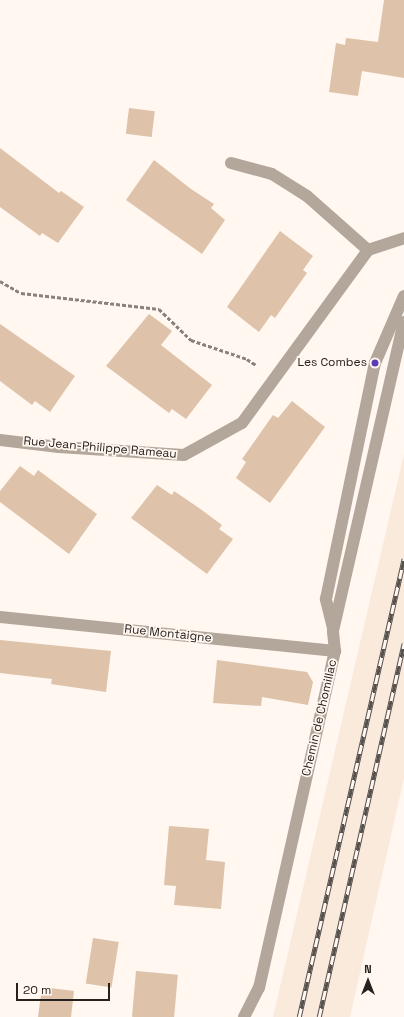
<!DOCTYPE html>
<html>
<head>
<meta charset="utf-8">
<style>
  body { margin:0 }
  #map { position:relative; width:404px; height:1017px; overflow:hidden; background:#fff7f0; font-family:"Space Grotesk",sans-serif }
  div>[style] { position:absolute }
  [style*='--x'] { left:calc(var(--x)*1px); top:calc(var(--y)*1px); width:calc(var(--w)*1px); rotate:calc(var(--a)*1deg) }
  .built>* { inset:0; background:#faeadc }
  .building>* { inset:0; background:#dec2a9; transform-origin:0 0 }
  .path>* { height:2.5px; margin-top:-1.25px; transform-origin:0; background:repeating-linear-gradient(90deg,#88827d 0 4px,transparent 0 6px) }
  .minor>* { height:12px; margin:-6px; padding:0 6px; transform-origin:6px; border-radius:6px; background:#b3a79c }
  .rail>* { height:4.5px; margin-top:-2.25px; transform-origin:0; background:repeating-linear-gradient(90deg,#fff7f0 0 9px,#56514d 0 18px); box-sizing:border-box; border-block:1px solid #56514d }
  .dots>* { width:11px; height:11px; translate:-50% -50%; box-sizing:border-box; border:2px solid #fff7f0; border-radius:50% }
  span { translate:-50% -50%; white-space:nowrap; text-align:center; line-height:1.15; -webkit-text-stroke:3.5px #fff7f0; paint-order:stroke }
  .poi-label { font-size:12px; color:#25211e }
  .right { translate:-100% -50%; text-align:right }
  .street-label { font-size:12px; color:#25211e }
  .north { position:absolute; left:348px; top:961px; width:40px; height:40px; -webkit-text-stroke:3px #fff7f0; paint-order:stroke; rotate:0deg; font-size:11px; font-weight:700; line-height:16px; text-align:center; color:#25211e }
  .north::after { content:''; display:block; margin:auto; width:14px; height:18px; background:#25211e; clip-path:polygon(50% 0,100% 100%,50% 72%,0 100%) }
  .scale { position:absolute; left:16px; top:983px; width:94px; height:18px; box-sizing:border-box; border:2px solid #25211e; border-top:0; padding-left:5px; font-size:12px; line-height:14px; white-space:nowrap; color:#25211e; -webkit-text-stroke:3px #fff7f0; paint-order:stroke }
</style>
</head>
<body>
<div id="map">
  <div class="built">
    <i style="clip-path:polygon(404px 454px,404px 778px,350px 1017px,273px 1017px)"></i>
  </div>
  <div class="building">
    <i style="clip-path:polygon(384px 0,404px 0,404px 78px,362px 71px,358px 96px,329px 92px,336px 43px,345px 45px,346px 38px,378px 42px)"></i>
    <i style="left:129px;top:108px;width:26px;height:26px;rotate:7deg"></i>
    <i style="clip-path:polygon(0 148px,59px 193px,61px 191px,84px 207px,58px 243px,42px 233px,40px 236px,0 207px)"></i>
    <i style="clip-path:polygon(154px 160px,191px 189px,214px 204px,211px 208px,225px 220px,202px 254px,126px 200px)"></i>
    <i style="clip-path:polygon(280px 231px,313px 256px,303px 270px,307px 273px,275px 318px,271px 315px,259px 332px,227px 307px)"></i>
    <i style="clip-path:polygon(149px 314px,172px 331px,161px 345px,212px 385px,186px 419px,172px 409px,169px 413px,106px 366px)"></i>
    <i style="clip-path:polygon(0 324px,75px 376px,50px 412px,35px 401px,32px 405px,0 381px)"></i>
    <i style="clip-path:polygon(292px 401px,325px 427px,270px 503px,236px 478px,246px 462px,242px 459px,273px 415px,278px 418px)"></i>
    <i style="clip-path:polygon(20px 466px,34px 476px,38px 470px,97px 514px,69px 554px,0 502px,0 491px)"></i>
    <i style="clip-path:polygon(157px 485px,172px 495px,174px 491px,199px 508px,222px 525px,219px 529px,233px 539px,207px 574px,131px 518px)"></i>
    <i style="clip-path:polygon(0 640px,111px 651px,106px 692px,51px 684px,52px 679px,0 673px)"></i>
    <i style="clip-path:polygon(217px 660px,307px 672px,313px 682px,308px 705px,262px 697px,261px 706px,213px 703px)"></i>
    <i style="clip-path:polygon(169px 826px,209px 829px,206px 860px,225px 862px,221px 909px,174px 905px,176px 886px,164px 885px)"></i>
    <i style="left:93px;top:938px;width:26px;height:46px;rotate:9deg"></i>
    <i style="left:136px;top:971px;width:42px;height:46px;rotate:5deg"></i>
    <i style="clip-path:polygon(42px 987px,74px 991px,71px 1017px,38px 1017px)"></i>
  </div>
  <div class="path">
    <i style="--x:0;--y:281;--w:24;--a:30"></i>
    <i style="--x:21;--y:293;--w:139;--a:6.6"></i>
    <i style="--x:159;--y:309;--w:45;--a:44.1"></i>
    <i style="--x:191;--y:340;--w:59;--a:18.7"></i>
    <i style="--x:247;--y:359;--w:11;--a:34"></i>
  </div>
  <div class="minor">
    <i style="--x:231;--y:163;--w:42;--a:15"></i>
    <i style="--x:272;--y:174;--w:41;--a:32.2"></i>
    <i style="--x:307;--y:196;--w:81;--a:41.5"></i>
    <i style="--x:0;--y:440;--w:59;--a:6.8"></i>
    <i style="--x:59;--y:447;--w:125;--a:3.7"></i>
    <i style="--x:184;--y:455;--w:66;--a:-28.9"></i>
    <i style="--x:242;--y:423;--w:214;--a:-53.9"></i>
    <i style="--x:368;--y:250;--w:38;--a:-18"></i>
    <i style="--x:0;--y:617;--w:337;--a:5.8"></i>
    <i style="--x:333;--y:628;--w:30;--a:-104"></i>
    <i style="--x:326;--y:599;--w:241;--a:-78.3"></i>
    <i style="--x:375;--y:363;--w:73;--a:-66.6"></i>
    <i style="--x:244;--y:1017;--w:33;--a:-63"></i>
    <i style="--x:259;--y:988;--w:345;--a:-77.3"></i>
    <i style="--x:335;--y:651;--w:20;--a:-96"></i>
    <i style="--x:333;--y:631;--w:317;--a:-77.1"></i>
  </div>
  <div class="rail">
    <i style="--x:299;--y:1017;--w:470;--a:-77.1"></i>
    <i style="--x:319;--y:1017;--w:383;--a:-77.2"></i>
  </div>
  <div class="dots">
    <i style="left:375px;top:363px;background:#5a3bb3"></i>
  </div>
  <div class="poi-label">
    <span class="right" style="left:367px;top:363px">Les Combes</span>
  </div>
  <div class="street-label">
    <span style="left:100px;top:448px;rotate:5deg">Rue Jean-Philippe Rameau</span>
    <span style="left:168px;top:634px;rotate:6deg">Rue Montaigne</span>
    <span style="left:320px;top:718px;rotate:-77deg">Chemin de Chomillac</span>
  </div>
  <div class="north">N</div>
  <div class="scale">20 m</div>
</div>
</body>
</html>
